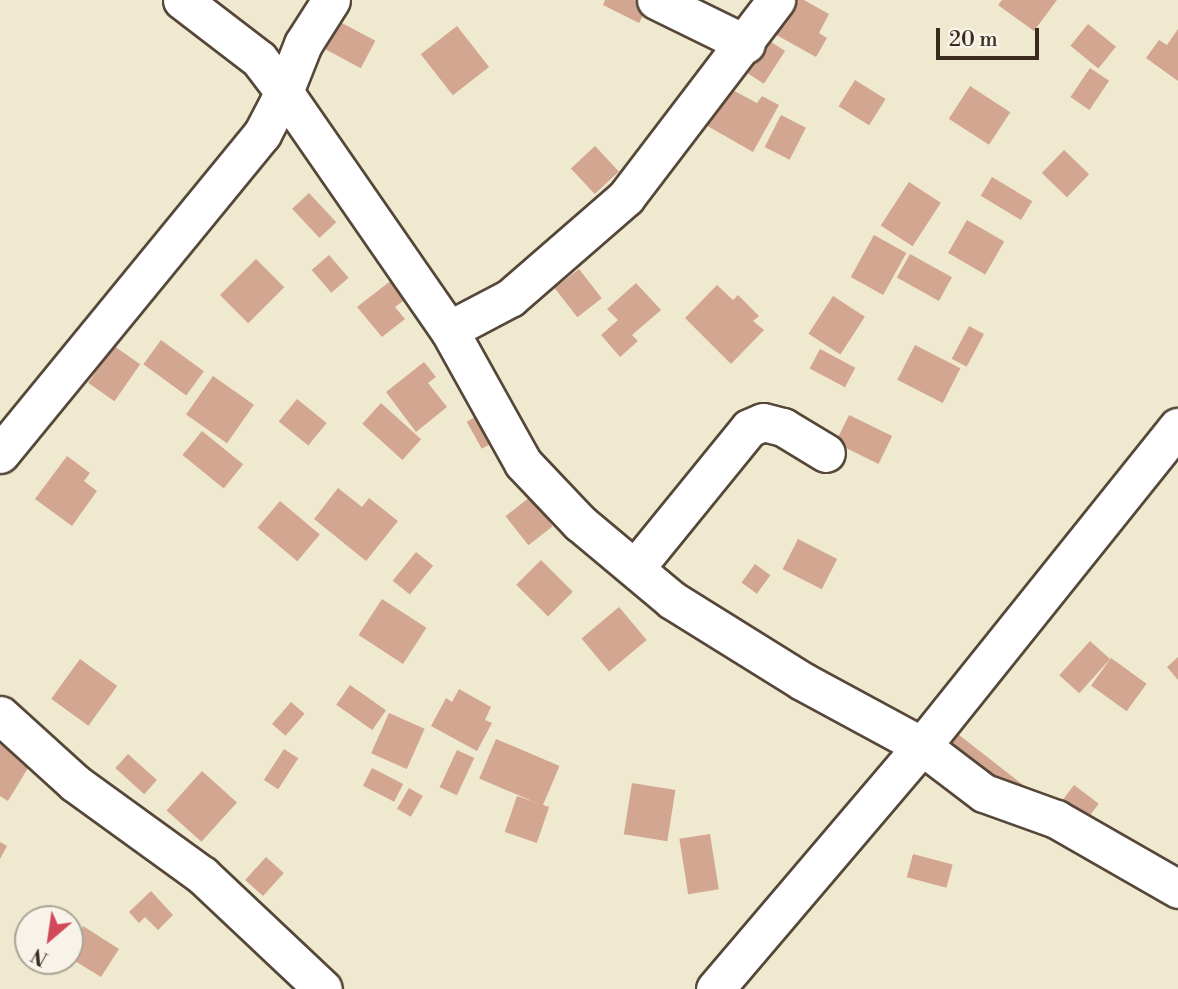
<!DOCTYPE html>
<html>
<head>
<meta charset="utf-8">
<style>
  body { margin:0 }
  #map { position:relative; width:1178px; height:989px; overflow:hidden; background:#efe9d0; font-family:"Libre Bodoni",serif }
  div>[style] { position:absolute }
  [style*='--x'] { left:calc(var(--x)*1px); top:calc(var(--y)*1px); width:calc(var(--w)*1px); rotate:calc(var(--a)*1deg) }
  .building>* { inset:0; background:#d3a691; transform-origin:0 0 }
  .roads { filter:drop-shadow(2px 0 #564739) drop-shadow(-2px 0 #564739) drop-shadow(0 2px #564739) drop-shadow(0 -2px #564739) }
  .minor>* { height:37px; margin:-18.5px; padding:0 18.5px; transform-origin:18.5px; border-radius:18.5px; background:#fff }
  span { translate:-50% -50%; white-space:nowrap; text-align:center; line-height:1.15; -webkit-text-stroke:6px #f7f3e8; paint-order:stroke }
  .north { position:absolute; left:14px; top:905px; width:70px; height:70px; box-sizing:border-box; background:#f7f3e8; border:2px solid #aca397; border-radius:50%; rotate:209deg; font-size:19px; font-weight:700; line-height:28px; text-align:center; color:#3b2a1e }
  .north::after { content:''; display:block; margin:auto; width:24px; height:32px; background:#d1495b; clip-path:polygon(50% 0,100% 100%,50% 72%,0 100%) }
  .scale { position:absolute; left:936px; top:28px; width:103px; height:32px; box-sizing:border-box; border:4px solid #3b2a1e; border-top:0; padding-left:9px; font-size:21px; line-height:24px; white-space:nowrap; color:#3b2a1e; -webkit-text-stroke:5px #f7f3e8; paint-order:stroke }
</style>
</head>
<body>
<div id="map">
  <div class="building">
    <i style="clip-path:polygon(605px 0,636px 0,648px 6px,639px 23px,603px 5px)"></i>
    <i style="clip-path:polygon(789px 0,804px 0,829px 14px,819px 33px,827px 38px,816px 57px,771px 32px)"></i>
    <i style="clip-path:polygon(1002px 0,1057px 0,1034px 31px,998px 5px)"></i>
    <i style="left:340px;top:22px;width:40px;height:31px;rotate:28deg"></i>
    <i style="left:1088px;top:24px;width:36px;height:28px;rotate:39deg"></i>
    <i style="left:457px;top:26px;width:52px;height:46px;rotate:52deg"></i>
    <i style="clip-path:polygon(1178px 29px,1178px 81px,1146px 58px,1159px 40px,1167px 45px)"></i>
    <i style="left:765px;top:38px;width:24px;height:39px;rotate:33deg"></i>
    <i style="left:1090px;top:68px;width:23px;height:35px;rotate:34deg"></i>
    <i style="left:855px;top:80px;width:36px;height:31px;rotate:32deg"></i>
    <i style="clip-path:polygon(725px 86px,757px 103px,762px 96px,779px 105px,753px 152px,704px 124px)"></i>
    <i style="left:970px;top:86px;width:48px;height:39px;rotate:33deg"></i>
    <i style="left:781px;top:115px;width:28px;height:36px;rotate:27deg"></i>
    <i style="left:595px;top:146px;width:35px;height:33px;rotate:47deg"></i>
    <i style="left:1064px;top:150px;width:35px;height:32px;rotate:44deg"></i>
    <i style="left:992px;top:177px;width:47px;height:22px;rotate:31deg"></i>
    <i style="left:909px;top:182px;width:38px;height:52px;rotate:33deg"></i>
    <i style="left:309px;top:193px;width:40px;height:23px;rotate:47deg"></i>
    <i style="left:967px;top:220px;width:43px;height:38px;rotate:30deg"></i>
    <i style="left:874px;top:235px;width:37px;height:48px;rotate:29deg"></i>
    <i style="left:910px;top:254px;width:48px;height:27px;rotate:29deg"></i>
    <i style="left:329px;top:255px;width:30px;height:23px;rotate:49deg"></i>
    <i style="left:256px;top:259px;width:40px;height:51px;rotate:45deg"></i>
    <i style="left:579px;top:269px;width:37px;height:31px;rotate:52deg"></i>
    <i style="clip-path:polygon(393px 279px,407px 298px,395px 307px,405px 319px,382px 337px,357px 307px)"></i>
    <i style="clip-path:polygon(636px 283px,661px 310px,632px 335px,638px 341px,620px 357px,601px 335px,618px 320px,607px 309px)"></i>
    <i style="clip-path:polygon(717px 285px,733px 300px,738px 295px,759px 316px,753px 321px,764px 330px,731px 364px,685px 318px)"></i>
    <i style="left:833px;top:296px;width:38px;height:45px;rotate:33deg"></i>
    <i style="left:969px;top:326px;width:17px;height:37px;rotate:28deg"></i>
    <i style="left:161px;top:340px;width:53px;height:30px;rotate:36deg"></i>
    <i style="left:915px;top:345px;width:51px;height:39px;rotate:27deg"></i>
    <i style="left:114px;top:346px;width:32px;height:45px;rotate:35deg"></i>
    <i style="left:820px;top:349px;width:40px;height:22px;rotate:28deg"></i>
    <i style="clip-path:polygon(424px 362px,436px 377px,428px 383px,447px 407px,416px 432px,386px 392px)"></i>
    <i style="left:213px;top:376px;width:50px;height:47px;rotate:35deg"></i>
    <i style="left:297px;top:399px;width:38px;height:29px;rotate:39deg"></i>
    <i style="left:381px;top:403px;width:54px;height:28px;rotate:42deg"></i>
    <i style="left:486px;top:411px;width:31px;height:22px;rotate:61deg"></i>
    <i style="left:849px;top:415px;width:48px;height:31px;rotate:26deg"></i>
    <i style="left:202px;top:431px;width:53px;height:31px;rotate:39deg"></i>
    <i style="clip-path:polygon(67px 456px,90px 473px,84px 481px,97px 491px,72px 526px,35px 499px)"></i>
    <i style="clip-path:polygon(338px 488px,362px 507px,369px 498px,398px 521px,366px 561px,314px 519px)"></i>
    <i style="left:530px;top:497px;width:37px;height:31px;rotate:52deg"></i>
    <i style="left:280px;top:501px;width:52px;height:35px;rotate:40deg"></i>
    <i style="left:798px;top:539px;width:44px;height:34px;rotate:27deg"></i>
    <i style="left:416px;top:552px;width:22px;height:37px;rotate:39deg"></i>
    <i style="left:541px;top:560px;width:45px;height:35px;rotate:45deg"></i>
    <i style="left:755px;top:564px;width:19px;height:23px;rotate:36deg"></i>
    <i style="left:382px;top:599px;width:53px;height:43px;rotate:33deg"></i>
    <i style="left:619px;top:607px;width:43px;height:49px;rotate:50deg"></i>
    <i style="left:1090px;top:641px;width:27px;height:46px;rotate:42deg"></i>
    <i style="clip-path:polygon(1178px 657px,1178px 680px,1167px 667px)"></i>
    <i style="left:1111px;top:658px;width:44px;height:34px;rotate:36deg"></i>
    <i style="left:80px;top:659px;width:46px;height:49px;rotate:36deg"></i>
    <i style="left:350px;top:685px;width:44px;height:24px;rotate:35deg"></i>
    <i style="clip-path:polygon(459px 689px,491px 707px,485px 720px,492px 723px,477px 751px,431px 726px,446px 698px,452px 702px)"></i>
    <i style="left:291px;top:702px;width:18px;height:29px;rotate:41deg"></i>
    <i style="left:389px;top:713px;width:39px;height:44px;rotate:24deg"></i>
    <i style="left:954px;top:731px;width:89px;height:19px;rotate:38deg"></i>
    <i style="left:496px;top:739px;width:69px;height:43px;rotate:23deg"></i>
    <i style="clip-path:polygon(0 744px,31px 763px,8px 801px,0 796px)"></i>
    <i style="left:284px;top:749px;width:17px;height:37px;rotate:33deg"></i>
    <i style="left:457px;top:750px;width:19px;height:41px;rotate:25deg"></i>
    <i style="left:128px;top:754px;width:39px;height:19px;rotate:42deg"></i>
    <i style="left:372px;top:768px;width:35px;height:20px;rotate:27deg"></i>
    <i style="left:202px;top:771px;width:47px;height:53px;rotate:42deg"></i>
    <i style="left:632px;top:783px;width:44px;height:52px;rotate:9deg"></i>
    <i style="left:1074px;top:785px;width:31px;height:32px;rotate:37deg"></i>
    <i style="left:409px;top:788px;width:16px;height:24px;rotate:30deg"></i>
    <i style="left:517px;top:796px;width:34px;height:38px;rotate:19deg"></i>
    <i style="left:710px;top:834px;width:56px;height:31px;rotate:81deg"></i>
    <i style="clip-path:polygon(0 842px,7px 846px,0 859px)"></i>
    <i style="left:913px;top:854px;width:41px;height:24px;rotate:15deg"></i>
    <i style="left:266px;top:857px;width:24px;height:31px;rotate:42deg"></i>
    <i style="clip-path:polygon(151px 891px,173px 915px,158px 930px,145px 917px,139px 923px,129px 912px)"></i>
    <i style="clip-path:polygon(83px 926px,119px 949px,101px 977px,70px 958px,70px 948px)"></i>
  </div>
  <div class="roads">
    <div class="minor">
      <i style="--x:182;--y:0;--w:97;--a:37.5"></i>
      <i style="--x:259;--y:59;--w:41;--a:52.9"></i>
      <i style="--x:656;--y:0;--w:100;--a:26.1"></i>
      <i style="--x:284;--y:92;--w:52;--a:-68.4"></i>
      <i style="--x:303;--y:44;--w:52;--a:-57.5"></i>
      <i style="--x:449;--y:330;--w:69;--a:-27.7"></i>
      <i style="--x:510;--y:298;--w:154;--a:-41"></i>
      <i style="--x:626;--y:197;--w:248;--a:-52.7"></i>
      <i style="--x:0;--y:454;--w:414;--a:-50.7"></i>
      <i style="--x:262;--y:134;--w:47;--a:-62.4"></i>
      <i style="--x:284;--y:92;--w:290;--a:55.3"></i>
      <i style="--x:449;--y:330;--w:152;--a:60.9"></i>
      <i style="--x:523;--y:463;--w:83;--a:46.5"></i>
      <i style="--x:580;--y:523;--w:120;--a:39.9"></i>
      <i style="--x:672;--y:600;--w:153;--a:31.9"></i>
      <i style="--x:802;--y:681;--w:136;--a:28.4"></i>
      <i style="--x:922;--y:746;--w:78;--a:37.2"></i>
      <i style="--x:984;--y:793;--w:77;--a:19.9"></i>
      <i style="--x:1056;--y:819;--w:141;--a:29.8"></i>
      <i style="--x:636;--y:567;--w:179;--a:-50.9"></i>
      <i style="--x:749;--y:428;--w:15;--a:-23"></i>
      <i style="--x:763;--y:422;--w:21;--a:14"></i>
      <i style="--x:783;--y:427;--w:50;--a:31.2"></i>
      <i style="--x:0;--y:715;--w:101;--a:42.2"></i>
      <i style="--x:75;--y:783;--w:157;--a:35.9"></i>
      <i style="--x:202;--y:875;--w:166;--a:43.3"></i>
      <i style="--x:715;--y:989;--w:319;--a:-49.6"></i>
      <i style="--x:922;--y:746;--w:409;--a:-51.3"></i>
    </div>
  </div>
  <div class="north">N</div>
  <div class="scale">20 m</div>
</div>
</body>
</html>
